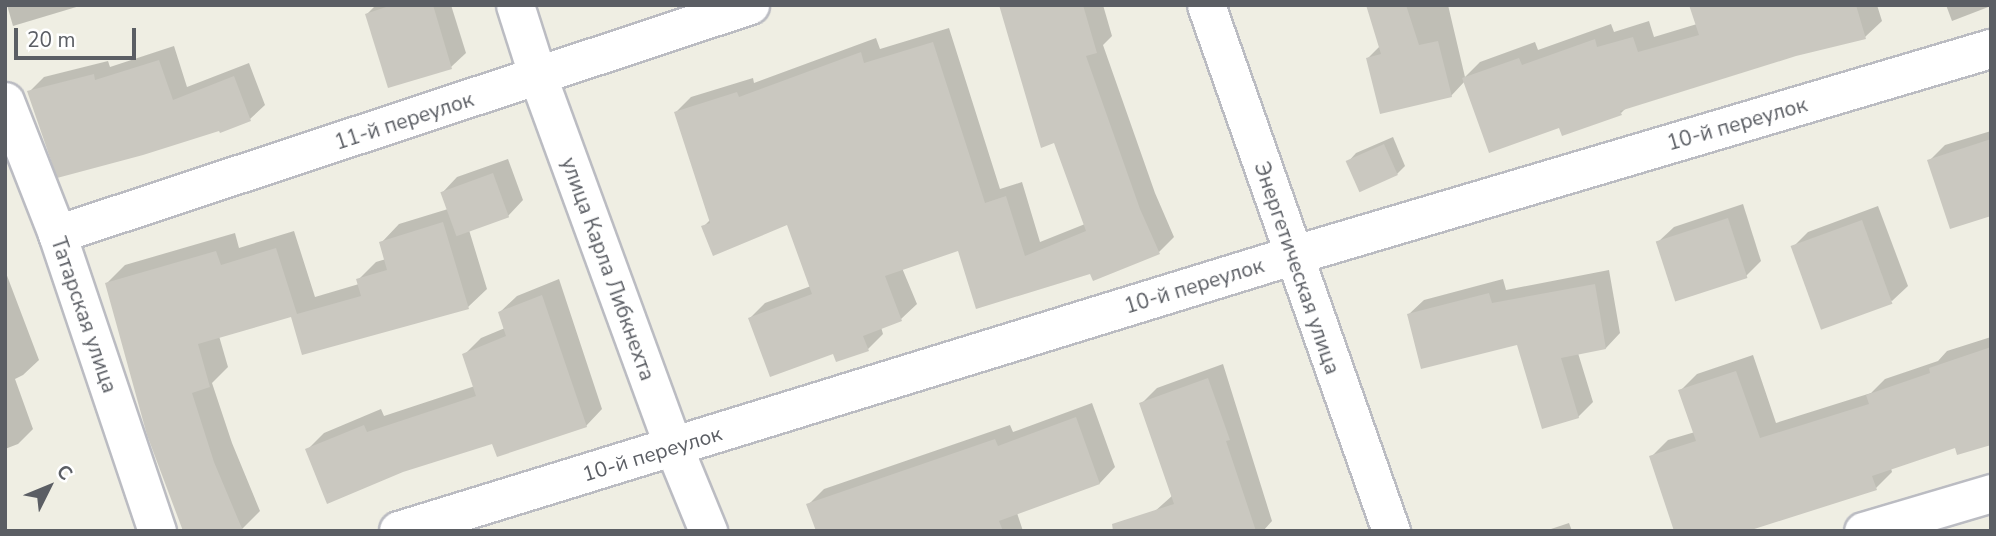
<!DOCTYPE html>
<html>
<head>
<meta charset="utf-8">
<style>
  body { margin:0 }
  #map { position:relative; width:1996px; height:536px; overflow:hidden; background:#efeee3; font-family:"Nunito Sans",sans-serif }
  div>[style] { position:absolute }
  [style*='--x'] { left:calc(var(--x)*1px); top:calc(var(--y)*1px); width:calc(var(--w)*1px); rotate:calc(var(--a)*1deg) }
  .shadow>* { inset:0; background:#0003 }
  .building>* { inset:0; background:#cac8c0; transform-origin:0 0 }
  .roads { filter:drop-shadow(2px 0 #bbbcc2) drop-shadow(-2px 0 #bbbcc2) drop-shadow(0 2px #bbbcc2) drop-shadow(0 -2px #bbbcc2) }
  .street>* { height:37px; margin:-18.5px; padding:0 18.5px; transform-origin:18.5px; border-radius:18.5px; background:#fff }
  .secondary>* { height:38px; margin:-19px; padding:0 19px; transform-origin:19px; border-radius:19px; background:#fff }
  span { translate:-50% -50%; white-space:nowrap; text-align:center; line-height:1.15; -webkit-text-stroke:5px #fff; paint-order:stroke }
  .street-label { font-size:21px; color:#5b5e64 }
  .frame { position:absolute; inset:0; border:7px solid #5b5e64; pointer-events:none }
  .north { position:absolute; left:14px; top:452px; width:70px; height:70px; -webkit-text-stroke:5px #fff; paint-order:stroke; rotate:47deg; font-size:19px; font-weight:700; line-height:28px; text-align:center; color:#5b5e64 }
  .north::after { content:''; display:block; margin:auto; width:24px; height:32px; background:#5b5e64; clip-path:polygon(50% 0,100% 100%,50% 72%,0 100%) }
  .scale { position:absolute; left:14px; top:28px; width:122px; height:32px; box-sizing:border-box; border:4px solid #5b5e64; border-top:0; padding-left:9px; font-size:21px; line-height:24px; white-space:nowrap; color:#5b5e64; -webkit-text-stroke:5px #fff; paint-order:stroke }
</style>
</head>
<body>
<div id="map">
  <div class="shadow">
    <i style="clip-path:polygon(7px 5px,83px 5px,13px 26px)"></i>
    <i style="clip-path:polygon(376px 5px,451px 5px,466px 53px,451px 67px,367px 14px)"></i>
    <i style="clip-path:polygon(1007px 5px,1103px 5px,1112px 36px,1103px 45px,1155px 193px,1174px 237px,1159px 252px,1091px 272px,959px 248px,902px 268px,917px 304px,901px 319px,881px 327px,883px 334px,868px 349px,834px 351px,750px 318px,765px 303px,811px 286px,788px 223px,703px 227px,711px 219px,676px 112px,691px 97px,753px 78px,754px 83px,876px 38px,880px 49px,949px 28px,1000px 189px,1022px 182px,1040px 242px,1085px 224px)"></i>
    <i style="clip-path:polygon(1368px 5px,1448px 5px,1465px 77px,1480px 62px,1535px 42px,1538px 50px,1611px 24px,1614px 32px,1649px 21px,1654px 37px,1697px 24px,1694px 5px,1877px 5px,1882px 21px,1865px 37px,1796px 55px,1627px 107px,1621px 113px,1560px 125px,1465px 81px,1451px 96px,1368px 58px,1380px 46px)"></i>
    <i style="clip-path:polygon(1946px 5px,1991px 5px,1991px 6px,1952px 21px)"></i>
    <i style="clip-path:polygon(174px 46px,187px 87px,249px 63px,265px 105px,250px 119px,29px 92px,44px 77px,108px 61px,110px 67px)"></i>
    <i style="clip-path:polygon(1991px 131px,1991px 214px,1929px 161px,1945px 145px)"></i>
    <i style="clip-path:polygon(1393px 137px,1405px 166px,1397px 174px,1348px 162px,1356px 153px)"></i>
    <i style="clip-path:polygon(508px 159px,523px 200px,508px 216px,469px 230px,487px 289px,468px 307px,293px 315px,219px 336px,228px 367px,212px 383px,232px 443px,260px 511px,242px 529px,107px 283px,125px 265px,235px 233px,239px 248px,294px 231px,315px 297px,359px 284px,358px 280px,376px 262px,386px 259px,381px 243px,399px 224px,448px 209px,442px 193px,457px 177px)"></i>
    <i style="clip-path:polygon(1743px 204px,1761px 261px,1746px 276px,1658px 242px,1674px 227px)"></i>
    <i style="clip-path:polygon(1878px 206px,1908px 286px,1892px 301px,1793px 247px,1808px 232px)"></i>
    <i style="clip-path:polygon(1609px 270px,1620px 333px,1606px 348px,1578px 353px,1593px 402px,1578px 417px,1518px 343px,1409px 314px,1424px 300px,1503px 279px,1506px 290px)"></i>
    <i style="clip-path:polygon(6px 273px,39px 360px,23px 375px,15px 379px,33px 429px,18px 444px,5px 449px)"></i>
    <i style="clip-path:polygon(559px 279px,602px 409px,586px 426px,494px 442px,307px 450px,324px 433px,381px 409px,384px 416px,475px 386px,464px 355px,481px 338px,505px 328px,500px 312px,517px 296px)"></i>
    <i style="clip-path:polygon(1991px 337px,1991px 443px,1956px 446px,1891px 468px,1892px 472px,1876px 488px,1651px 457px,1668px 440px,1695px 432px,1680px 391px,1697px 374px,1753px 355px,1776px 423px,1871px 393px,1885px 379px,1938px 361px,1947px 351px)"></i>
    <i style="clip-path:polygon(1223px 364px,1272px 521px,1263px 531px,1160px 531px,1154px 512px,1173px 495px,1141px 404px,1157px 388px)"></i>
    <i style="clip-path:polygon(1092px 403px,1115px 467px,1100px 483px,1017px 513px,1023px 531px,818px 531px,808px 505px,824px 489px,1010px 425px,1013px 432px)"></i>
    <i style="clip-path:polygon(1569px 523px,1572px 531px,1545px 531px)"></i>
  </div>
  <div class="building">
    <i style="clip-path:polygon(392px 5px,433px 5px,452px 69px,388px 88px,365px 14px)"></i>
    <i style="clip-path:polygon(999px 5px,1083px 5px,1097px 53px,1086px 56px,1140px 209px,1160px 254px,1093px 281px,1090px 274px,976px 309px,958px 251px,885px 276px,902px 321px,863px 336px,869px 351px,836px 362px,833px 354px,770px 377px,748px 318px,812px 294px,787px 225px,713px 256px,701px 226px,710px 223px,674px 112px,737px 92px,739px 97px,861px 52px,864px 63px,933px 42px,985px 203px,1006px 196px,1025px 256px,1086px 231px,1054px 143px,1041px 148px)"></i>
    <i style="clip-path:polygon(1366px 5px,1406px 5px,1419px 45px,1438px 41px,1452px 97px,1380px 114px,1366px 58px,1381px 54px)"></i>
    <i style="clip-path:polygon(1689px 5px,1856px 5px,1866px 39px,1796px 56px,1620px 111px,1622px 115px,1562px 136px,1559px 128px,1489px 153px,1462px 78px,1519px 58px,1522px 65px,1595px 39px,1597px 47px,1633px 37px,1638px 52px,1699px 35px)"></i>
    <i style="clip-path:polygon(159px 60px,173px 100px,234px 76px,251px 121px,220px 133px,219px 131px,143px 155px,57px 178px,27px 91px,94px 74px,95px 80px)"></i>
    <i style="clip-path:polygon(1991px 139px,1991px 216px,1950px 229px,1927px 160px)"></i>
    <i style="left:1384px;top:144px;width:34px;height:42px;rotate:66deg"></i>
    <i style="left:493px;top:173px;width:47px;height:56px;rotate:70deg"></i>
    <i style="left:1728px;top:218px;width:63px;height:76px;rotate:72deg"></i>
    <i style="left:1862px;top:220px;width:89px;height:76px;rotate:70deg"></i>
    <i style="clip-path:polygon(443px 222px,469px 309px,302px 355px,291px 317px,198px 344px,210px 387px,192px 393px,214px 462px,243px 531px,183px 531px,147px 435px,105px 283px,216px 251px,221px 265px,276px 248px,297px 314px,361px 296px,356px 279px,387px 270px,379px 242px)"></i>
    <i style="clip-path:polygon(1595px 284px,1606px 349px,1561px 358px,1579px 418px,1542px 429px,1517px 345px,1421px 369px,1407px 314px,1489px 293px,1492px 303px)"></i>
    <i style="clip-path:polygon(542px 295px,587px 427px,497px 457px,492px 444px,403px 472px,327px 504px,305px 449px,364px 425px,367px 432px,476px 396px,462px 354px,506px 336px,498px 312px)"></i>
    <i style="clip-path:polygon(1991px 347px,1991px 445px,1957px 455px,1955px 448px,1872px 476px,1877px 490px,1748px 531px,1674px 531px,1649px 456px,1696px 441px,1678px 390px,1736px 371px,1760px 438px,1869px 404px,1866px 395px,1930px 373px,1929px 368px)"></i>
    <i style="clip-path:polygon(1208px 378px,1230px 440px,1226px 441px,1256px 531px,1113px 531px,1112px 524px,1174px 504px,1139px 403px)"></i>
    <i style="clip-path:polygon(1076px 417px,1100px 484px,999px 521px,1003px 531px,816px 531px,806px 504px,995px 439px,998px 446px)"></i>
  </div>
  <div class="roads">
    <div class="street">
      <i style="--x:515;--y:5;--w:76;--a:72.3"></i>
      <i style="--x:538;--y:77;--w:395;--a:69.9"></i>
      <i style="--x:674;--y:448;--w:90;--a:67.7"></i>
      <i style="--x:1206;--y:5;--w:558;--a:70.62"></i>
      <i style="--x:5;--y:101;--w:143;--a:68.6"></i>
      <i style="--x:57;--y:234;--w:313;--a:71.4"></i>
      <i style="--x:57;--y:234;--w:730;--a:-18.29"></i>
      <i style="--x:1863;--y:531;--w:134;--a:-16.5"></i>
    </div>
    <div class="secondary">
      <i style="--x:399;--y:531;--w:934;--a:-17.12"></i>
      <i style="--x:1292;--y:256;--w:729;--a:-16.5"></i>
    </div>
  </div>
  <div class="street-label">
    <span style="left:404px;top:121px;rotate:-18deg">11-й переулок</span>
    <span style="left:1737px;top:124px;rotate:-16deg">10-й переулок</span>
    <span style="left:1297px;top:268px;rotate:71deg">Энергетическая улица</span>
    <span style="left:608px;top:269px;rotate:70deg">улица Карла Либкнехта</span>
    <span style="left:1194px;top:286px;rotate:-17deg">10-й переулок</span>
    <span style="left:84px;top:315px;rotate:71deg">Татарская улица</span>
    <span style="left:652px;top:454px;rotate:-17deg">10-й переулок</span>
  </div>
  <div class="frame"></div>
  <div class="north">С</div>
  <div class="scale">20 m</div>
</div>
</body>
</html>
